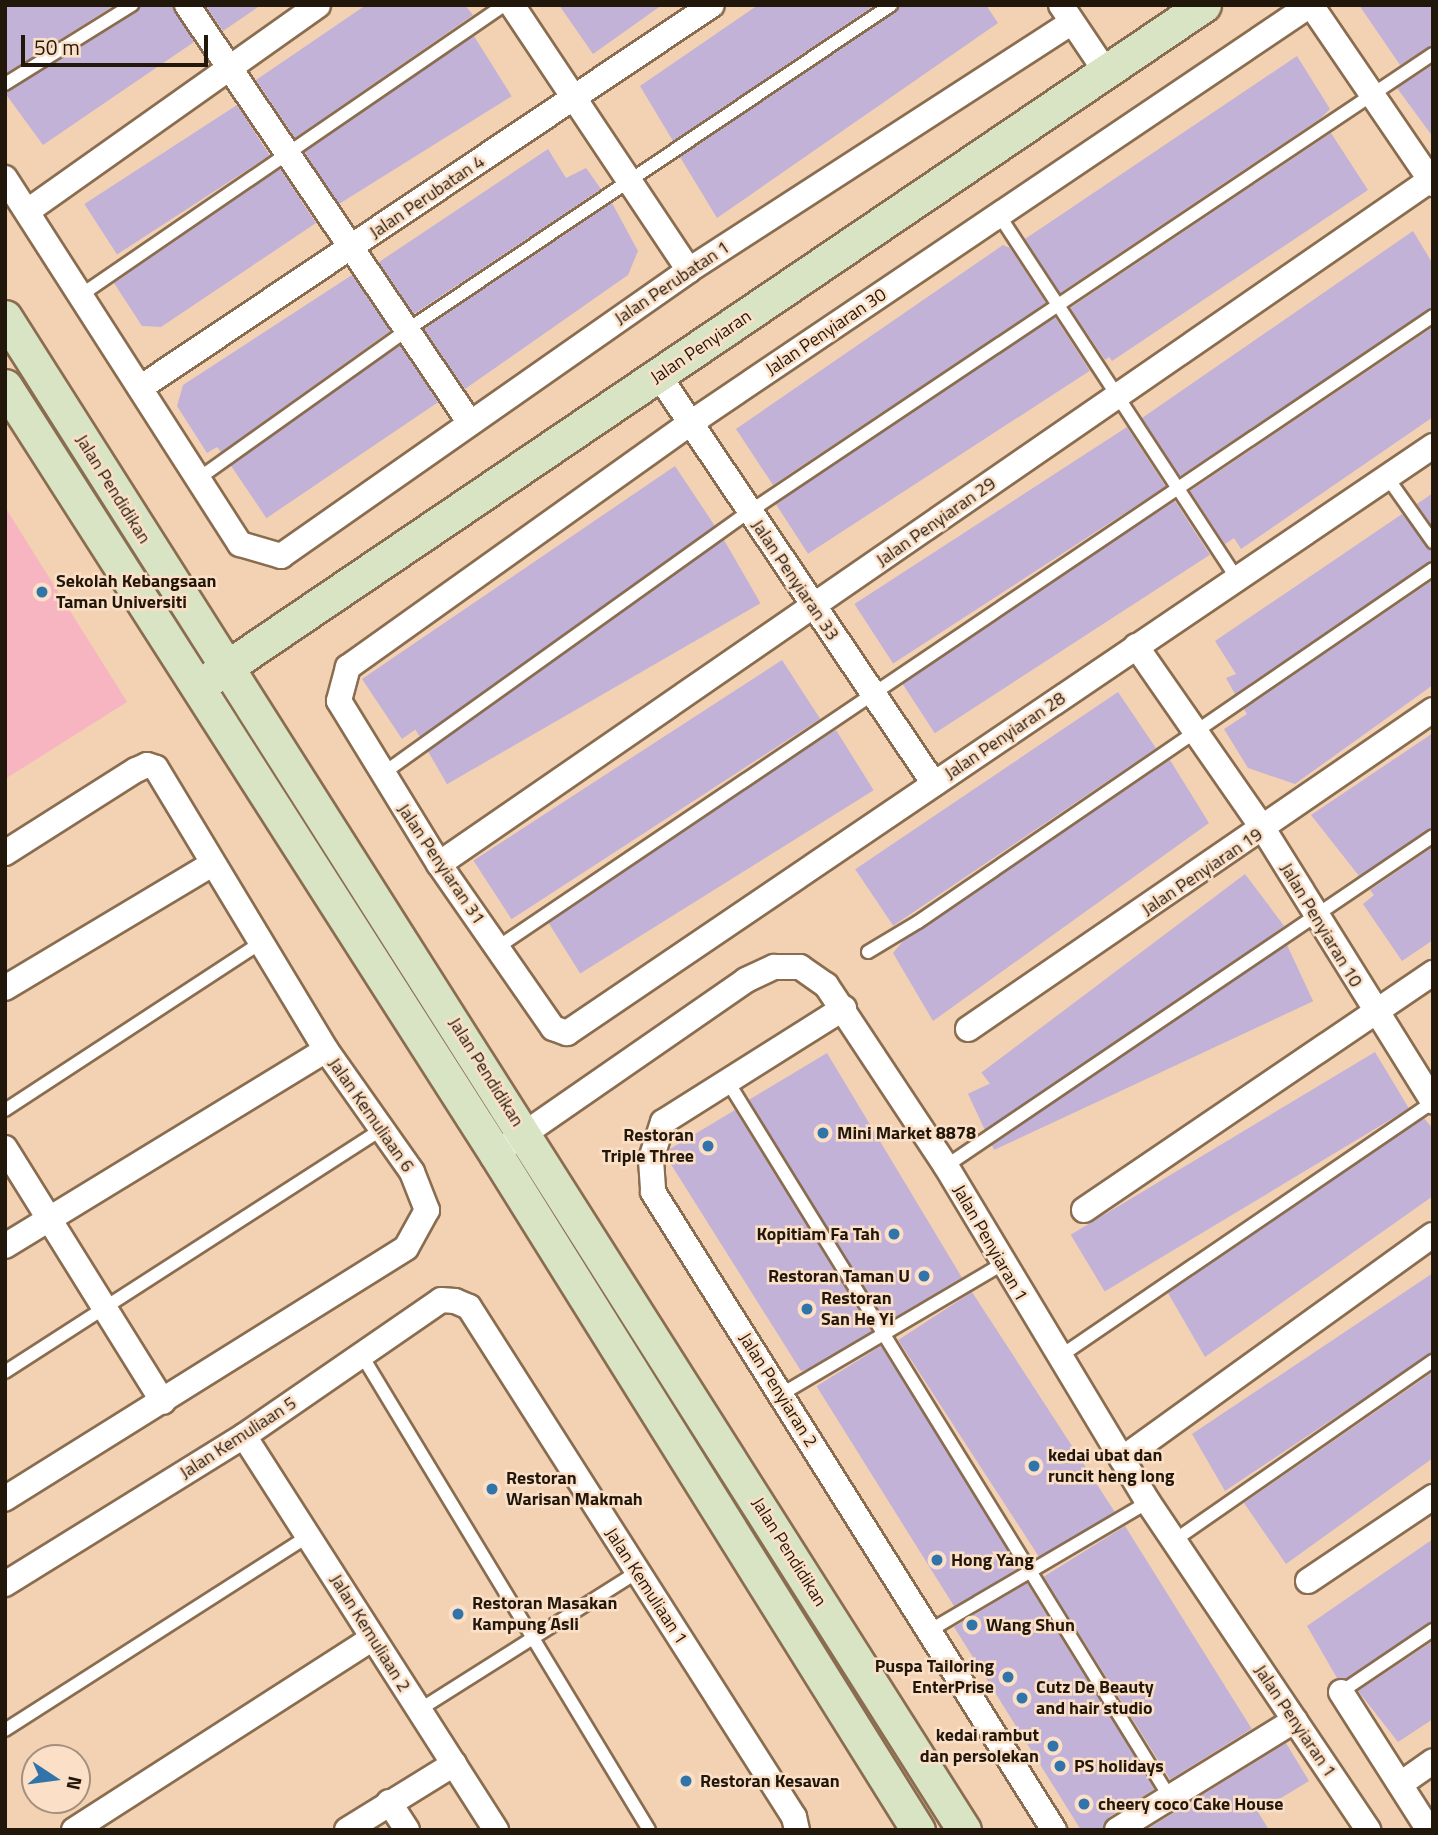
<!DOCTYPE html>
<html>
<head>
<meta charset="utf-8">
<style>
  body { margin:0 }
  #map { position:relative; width:1438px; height:1835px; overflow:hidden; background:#f2d2b2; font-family:"Titillium Web",sans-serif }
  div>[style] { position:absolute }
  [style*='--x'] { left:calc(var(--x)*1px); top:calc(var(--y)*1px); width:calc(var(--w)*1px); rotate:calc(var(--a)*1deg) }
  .green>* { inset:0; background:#f7b4c1 }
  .building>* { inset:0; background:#c3b2d7; transform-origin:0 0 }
  .roads { filter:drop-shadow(2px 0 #8a6d50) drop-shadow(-2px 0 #8a6d50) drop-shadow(0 2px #8a6d50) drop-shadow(0 -2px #8a6d50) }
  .lane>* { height:12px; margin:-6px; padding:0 6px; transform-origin:6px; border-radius:6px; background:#fff }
  .street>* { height:24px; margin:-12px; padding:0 12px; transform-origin:12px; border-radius:12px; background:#fff }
  .secondary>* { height:33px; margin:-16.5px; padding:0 16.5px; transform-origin:16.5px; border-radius:16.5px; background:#d9e4c4 }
  .dots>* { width:19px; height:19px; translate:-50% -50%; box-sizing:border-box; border:4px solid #fbe0c7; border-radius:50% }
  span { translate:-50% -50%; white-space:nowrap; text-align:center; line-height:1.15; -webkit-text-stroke:5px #fbe0c7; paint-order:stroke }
  .street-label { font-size:18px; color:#22170b }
  .poi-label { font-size:18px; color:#22170b; font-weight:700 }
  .left { translate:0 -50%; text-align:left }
  .right { translate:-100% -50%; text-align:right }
  .frame { position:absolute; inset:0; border:7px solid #22170b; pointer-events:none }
  .north { position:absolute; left:21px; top:1744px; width:70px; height:70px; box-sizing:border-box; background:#fbe0c7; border:2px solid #a4907c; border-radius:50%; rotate:103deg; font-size:19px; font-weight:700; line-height:28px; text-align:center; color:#22170b }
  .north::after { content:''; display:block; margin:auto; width:24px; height:32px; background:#3174aa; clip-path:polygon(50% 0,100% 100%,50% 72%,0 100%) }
  .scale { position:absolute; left:21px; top:35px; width:187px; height:32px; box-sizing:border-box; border:4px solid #22170b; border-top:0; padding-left:9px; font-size:21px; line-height:24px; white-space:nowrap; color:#22170b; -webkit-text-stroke:5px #fbe0c7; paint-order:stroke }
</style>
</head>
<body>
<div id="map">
  <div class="green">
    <i style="clip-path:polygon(5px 507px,127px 702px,5px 779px)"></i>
  </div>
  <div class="building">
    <i style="clip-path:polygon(5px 5px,115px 5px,5px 74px)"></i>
    <i style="clip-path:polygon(141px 5px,172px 5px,194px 42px,43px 145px,5px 93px,137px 12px)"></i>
    <i style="clip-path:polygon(205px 5px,261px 5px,223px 31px)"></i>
    <i style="clip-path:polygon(366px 5px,465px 5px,473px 15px,295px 138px,256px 80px)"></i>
    <i style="clip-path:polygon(559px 5px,662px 5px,593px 54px)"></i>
    <i style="clip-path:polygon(758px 5px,875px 5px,673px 141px,640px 86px)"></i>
    <i style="clip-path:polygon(900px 5px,986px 5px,998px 23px,717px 218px,680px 157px,896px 12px)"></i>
    <i style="clip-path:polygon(1359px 5px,1433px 5px,1433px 45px,1400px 65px)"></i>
    <i style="left:474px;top:36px;width:71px;height:205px;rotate:58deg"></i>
    <i style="clip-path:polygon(1297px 56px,1330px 109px,1321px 118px,1060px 293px,1025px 239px)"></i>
    <i style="clip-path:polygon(1433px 65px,1433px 137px,1397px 88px)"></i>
    <i style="left:237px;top:105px;width:60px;height:182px;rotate:57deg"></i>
    <i style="clip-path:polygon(1331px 133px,1368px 190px,1112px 361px,1109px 357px,1105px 360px,1070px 308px)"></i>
    <i style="clip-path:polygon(548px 149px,566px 178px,586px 168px,601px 189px,414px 314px,379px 262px)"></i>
    <i style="clip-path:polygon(280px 169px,316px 223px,161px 327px,142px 326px,114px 283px)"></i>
    <i style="clip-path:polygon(612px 203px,638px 251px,628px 275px,465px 389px,424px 329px)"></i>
    <i style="clip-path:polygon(1413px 231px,1433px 264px,1433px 307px,1180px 476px,1142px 418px)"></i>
    <i style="clip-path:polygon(1003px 245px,1010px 248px,1046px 303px,773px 485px,736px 429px)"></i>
    <i style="clip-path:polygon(352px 275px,390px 331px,221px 452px,217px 447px,207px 453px,177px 406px,183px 385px)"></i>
    <i style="left:1055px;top:317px;width:64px;height:336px;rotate:57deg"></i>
    <i style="clip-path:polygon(1433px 327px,1433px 417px,1241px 549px,1234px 538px,1225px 544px,1190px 491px)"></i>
    <i style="left:400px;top:346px;width:68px;height:207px;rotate:56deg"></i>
    <i style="left:1127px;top:427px;width:71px;height:325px;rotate:57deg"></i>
    <i style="clip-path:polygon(675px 466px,715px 526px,420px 736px,416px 729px,402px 739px,362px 679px)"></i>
    <i style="clip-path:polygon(1433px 493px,1433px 527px,1417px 504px)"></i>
    <i style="left:1175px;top:501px;width:64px;height:328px;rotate:57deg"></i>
    <i style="clip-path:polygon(1402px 514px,1433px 551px,1433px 560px,1235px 694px,1226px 678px,1236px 674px,1215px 641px)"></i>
    <i style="left:724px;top:540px;width:73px;height:362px;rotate:60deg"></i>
    <i style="clip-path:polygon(1433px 580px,1433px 685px,1295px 784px,1248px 768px,1224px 729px,1247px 714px,1244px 709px)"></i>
    <i style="left:782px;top:660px;width:70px;height:368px;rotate:57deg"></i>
    <i style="left:1118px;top:692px;width:68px;height:317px;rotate:56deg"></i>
    <i style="left:836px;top:730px;width:71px;height:346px;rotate:58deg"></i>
    <i style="clip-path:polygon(1433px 733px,1433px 827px,1359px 876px,1311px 815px)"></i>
    <i style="clip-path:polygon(1170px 760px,1209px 823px,933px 1021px,893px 953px,904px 940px)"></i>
    <i style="clip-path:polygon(1433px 847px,1433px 940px,1402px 961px,1363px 904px,1374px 895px,1370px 890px)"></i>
    <i style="left:1245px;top:874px;width:65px;height:330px;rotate:53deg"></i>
    <i style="left:1287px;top:945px;width:62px;height:352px;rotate:65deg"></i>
    <i style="left:1375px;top:1052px;width:66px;height:355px;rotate:59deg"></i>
    <i style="left:827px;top:1053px;width:262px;height:91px;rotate:59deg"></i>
    <i style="clip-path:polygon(735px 1110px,872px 1331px,806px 1370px,801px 1371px,667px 1158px,670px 1149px)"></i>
    <i style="clip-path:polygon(1424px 1118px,1433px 1129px,1433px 1196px,1205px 1357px,1168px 1293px)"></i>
    <i style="clip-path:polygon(1433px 1273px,1433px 1352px,1225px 1491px,1192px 1434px)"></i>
    <i style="left:972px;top:1292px;width:262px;height:88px;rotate:57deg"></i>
    <i style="left:881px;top:1346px;width:261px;height:76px;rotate:58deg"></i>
    <i style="clip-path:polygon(1433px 1372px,1433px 1458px,1286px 1564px,1244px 1503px)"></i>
    <i style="left:1125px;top:1526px;width:239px;height:96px;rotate:58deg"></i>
    <i style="clip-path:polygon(1433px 1539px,1433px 1621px,1347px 1678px,1337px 1678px,1307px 1626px)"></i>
    <i style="clip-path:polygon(1027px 1583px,1155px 1789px,1109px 1817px,1102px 1830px,1081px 1830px,954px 1627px)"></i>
    <i style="clip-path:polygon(1433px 1641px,1433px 1719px,1398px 1742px,1358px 1691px)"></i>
    <i style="clip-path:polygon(1286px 1743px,1309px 1781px,1258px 1812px,1269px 1830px,1146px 1830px)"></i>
  </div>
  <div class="roads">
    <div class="lane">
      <i style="--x:5;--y:84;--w:150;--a:-31.9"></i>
      <i style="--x:999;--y:215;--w:435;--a:56.8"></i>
      <i style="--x:81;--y:295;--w:513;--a:-34.43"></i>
      <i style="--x:1387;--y:477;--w:80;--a:54.7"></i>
      <i style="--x:198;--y:479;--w:257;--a:-35.5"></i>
      <i style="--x:407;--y:330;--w:583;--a:-33.88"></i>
      <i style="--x:381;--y:775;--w:452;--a:-35.6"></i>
      <i style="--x:749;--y:512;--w:823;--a:-33.81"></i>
      <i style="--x:498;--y:947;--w:1128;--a:-34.01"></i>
      <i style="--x:868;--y:952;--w:58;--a:-31"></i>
      <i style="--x:918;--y:922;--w:624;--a:-34.43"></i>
      <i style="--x:728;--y:1082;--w:839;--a:58.3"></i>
      <i style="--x:5;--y:1110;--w:305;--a:-33.2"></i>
      <i style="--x:946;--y:1166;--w:588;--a:-34.12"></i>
      <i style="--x:361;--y:1354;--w:556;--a:58.82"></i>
      <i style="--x:1059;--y:1357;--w:453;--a:-34.3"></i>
      <i style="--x:5;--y:1372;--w:449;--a:-32.8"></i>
      <i style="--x:780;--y:1395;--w:256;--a:-30.5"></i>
      <i style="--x:1175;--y:1540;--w:314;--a:-34.8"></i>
      <i style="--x:929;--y:1631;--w:254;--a:-30.5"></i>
      <i style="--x:1341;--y:1692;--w:111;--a:-34"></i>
      <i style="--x:419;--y:1710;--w:258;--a:-32.3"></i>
      <i style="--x:5;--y:1730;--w:360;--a:-32.6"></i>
    </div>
    <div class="street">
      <i style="--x:187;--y:5;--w:505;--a:55.9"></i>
      <i style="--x:512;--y:5;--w:319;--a:56.3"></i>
      <i style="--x:1061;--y:5;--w:81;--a:56.1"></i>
      <i style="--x:1310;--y:5;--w:749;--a:145.99"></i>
      <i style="--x:689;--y:424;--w:419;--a:144.5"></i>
      <i style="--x:348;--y:667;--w:35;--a:105"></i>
      <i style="--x:339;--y:701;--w:191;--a:58.5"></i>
      <i style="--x:439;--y:864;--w:200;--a:55.2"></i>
      <i style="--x:553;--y:1028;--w:15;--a:20"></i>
      <i style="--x:567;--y:1033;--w:1046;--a:-34.13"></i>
      <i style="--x:1311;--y:5;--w:217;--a:55.7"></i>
      <i style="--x:5;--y:178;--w:435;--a:57.3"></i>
      <i style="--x:240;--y:544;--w:43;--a:16.3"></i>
      <i style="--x:281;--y:556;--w:498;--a:-35"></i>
      <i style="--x:689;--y:270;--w:456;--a:-32.9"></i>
      <i style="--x:29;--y:210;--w:354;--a:-35.3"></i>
      <i style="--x:659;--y:376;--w:492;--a:56"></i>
      <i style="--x:140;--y:388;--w:688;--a:-33.81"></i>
      <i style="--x:1136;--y:646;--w:224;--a:55.2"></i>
      <i style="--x:1264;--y:830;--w:320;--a:58.1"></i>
      <i style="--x:5;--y:853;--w:155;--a:-32.4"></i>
      <i style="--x:136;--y:770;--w:12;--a:-24"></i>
      <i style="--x:147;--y:765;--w:9;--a:18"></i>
      <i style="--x:156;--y:768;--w:329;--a:58.9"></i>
      <i style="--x:326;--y:1050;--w:149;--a:54.8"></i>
      <i style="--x:412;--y:1172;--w:41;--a:68.5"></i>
      <i style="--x:427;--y:1210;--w:43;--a:118.9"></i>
      <i style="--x:406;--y:1248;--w:473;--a:148"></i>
      <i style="--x:439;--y:864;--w:1208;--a:-34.61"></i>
      <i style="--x:5;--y:988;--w:241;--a:-30.9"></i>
      <i style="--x:844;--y:1008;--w:214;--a:147.8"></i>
      <i style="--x:663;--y:1122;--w:40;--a:108"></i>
      <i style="--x:651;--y:1160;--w:32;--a:86"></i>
      <i style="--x:653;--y:1192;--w:754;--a:57.85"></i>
      <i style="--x:968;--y:1029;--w:564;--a:-34.45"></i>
      <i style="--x:511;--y:1143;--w:286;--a:-34.7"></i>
      <i style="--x:746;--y:980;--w:31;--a:-25"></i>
      <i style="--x:774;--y:967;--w:26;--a:0"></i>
      <i style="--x:800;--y:967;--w:32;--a:35"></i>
      <i style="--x:826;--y:985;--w:217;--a:56.5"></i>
      <i style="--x:946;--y:1166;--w:392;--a:59"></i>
      <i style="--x:1148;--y:1502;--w:395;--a:56.1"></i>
      <i style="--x:5;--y:1148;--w:299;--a:58.1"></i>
      <i style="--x:1084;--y:1210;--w:422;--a:-34.2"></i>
      <i style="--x:5;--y:1246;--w:376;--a:-31.4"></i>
      <i style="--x:244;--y:1436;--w:468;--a:57.4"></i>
      <i style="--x:1122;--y:1459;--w:383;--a:-35.8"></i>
      <i style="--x:1308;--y:1581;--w:151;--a:-33.9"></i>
      <i style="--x:5;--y:1584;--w:281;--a:-31.8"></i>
      <i style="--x:244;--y:1436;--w:239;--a:-34.6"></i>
      <i style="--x:441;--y:1300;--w:14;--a:4"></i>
      <i style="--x:455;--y:1301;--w:15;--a:23"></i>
      <i style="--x:469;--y:1307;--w:605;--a:57.49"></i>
      <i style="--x:794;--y:1817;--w:13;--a:77"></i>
      <i style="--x:1341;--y:1692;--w:164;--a:57.5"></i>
      <i style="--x:1402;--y:1783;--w:38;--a:-35"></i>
      <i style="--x:389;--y:1802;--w:33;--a:57"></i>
      <i style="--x:74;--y:1830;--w:355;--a:-32.7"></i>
      <i style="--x:347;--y:1830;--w:126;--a:-31.7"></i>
      <i style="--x:1117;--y:1830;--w:209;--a:-31.7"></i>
    </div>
    <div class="secondary">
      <i style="--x:5;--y:317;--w:1791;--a:57.63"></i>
      <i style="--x:5;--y:386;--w:912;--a:57.41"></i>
      <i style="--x:496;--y:1154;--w:797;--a:58.03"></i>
      <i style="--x:208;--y:680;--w:1203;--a:-34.13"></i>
    </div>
  </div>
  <div class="dots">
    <i style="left:42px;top:592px;background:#3174aa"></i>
    <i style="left:823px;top:1133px;background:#3174aa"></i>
    <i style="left:708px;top:1146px;background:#3174aa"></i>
    <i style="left:894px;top:1234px;background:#3174aa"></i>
    <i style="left:924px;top:1276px;background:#3174aa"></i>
    <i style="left:807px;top:1309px;background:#3174aa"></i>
    <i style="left:1034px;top:1466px;background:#3174aa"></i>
    <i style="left:492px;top:1489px;background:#3174aa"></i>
    <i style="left:937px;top:1560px;background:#3174aa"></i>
    <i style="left:458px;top:1614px;background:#3174aa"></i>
    <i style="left:972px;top:1625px;background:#3174aa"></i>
    <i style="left:1008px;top:1677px;background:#3174aa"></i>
    <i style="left:1022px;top:1698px;background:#3174aa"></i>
    <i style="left:1053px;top:1746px;background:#3174aa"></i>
    <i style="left:1060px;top:1766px;background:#3174aa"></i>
    <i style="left:686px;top:1781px;background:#3174aa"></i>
    <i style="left:1084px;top:1804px;background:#3174aa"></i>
  </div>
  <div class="street-label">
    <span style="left:427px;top:197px;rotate:-34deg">Jalan Perubatan 4</span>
    <span style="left:672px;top:283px;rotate:-34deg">Jalan Perubatan 1</span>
    <span style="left:826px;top:332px;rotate:-34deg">Jalan Penyiaran 30</span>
    <span style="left:701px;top:347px;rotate:-34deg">Jalan Penyiaran</span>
    <span style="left:113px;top:489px;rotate:58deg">Jalan Pendidikan</span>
    <span style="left:936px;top:522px;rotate:-35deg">Jalan Penyiaran 29</span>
    <span style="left:795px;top:580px;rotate:56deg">Jalan Penyiaran 33</span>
    <span style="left:1005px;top:736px;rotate:-34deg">Jalan Penyiaran 28</span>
    <span style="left:441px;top:864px;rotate:56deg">Jalan Penyiaran 31</span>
    <span style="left:1202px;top:872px;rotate:-34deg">Jalan Penyiaran 19</span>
    <span style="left:1321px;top:925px;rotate:59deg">Jalan Penyiaran 10</span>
    <span style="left:486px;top:1072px;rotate:58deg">Jalan Pendidikan</span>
    <span style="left:371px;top:1115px;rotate:55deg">Jalan Kemuliaan 6</span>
    <span style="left:990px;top:1243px;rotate:60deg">Jalan Penyiaran 1</span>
    <span style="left:778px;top:1390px;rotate:58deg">Jalan Penyiaran 2</span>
    <span style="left:238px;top:1438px;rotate:-33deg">Jalan Kemuliaan 5</span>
    <span style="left:789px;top:1552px;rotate:58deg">Jalan Pendidikan</span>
    <span style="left:646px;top:1586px;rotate:57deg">Jalan Kemuliaan 1</span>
    <span style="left:370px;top:1633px;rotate:58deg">Jalan Kemuliaan 2</span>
    <span style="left:1295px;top:1721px;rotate:56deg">Jalan Penyiaran 1</span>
  </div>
  <div class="poi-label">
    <span class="left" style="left:56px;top:592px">Sekolah Kebangsaan<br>Taman Universiti</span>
    <span class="left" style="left:837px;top:1133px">Mini Market 8878</span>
    <span class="right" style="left:694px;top:1146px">Restoran<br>Triple Three</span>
    <span class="right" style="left:880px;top:1234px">Kopitiam Fa Tah</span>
    <span class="right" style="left:910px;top:1276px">Restoran Taman U</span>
    <span class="left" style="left:821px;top:1309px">Restoran<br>San He Yi</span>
    <span class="left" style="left:1048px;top:1466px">kedai ubat dan<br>runcit heng long</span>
    <span class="left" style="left:506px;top:1489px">Restoran<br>Warisan Makmah</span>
    <span class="left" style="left:951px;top:1560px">Hong Yang</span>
    <span class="left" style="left:472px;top:1614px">Restoran Masakan<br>Kampung Asli</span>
    <span class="left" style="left:986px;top:1625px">Wang Shun</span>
    <span class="right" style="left:994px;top:1677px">Puspa Tailoring<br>EnterPrise</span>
    <span class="left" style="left:1036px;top:1698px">Cutz De Beauty<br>and hair studio</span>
    <span class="right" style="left:1039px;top:1746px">kedai rambut<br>dan persolekan</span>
    <span class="left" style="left:1074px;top:1766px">PS holidays</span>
    <span class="left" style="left:700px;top:1781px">Restoran Kesavan</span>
    <span class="left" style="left:1098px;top:1804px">cheery coco Cake House</span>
  </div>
  <div class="frame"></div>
  <div class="north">N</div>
  <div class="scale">50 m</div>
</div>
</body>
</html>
